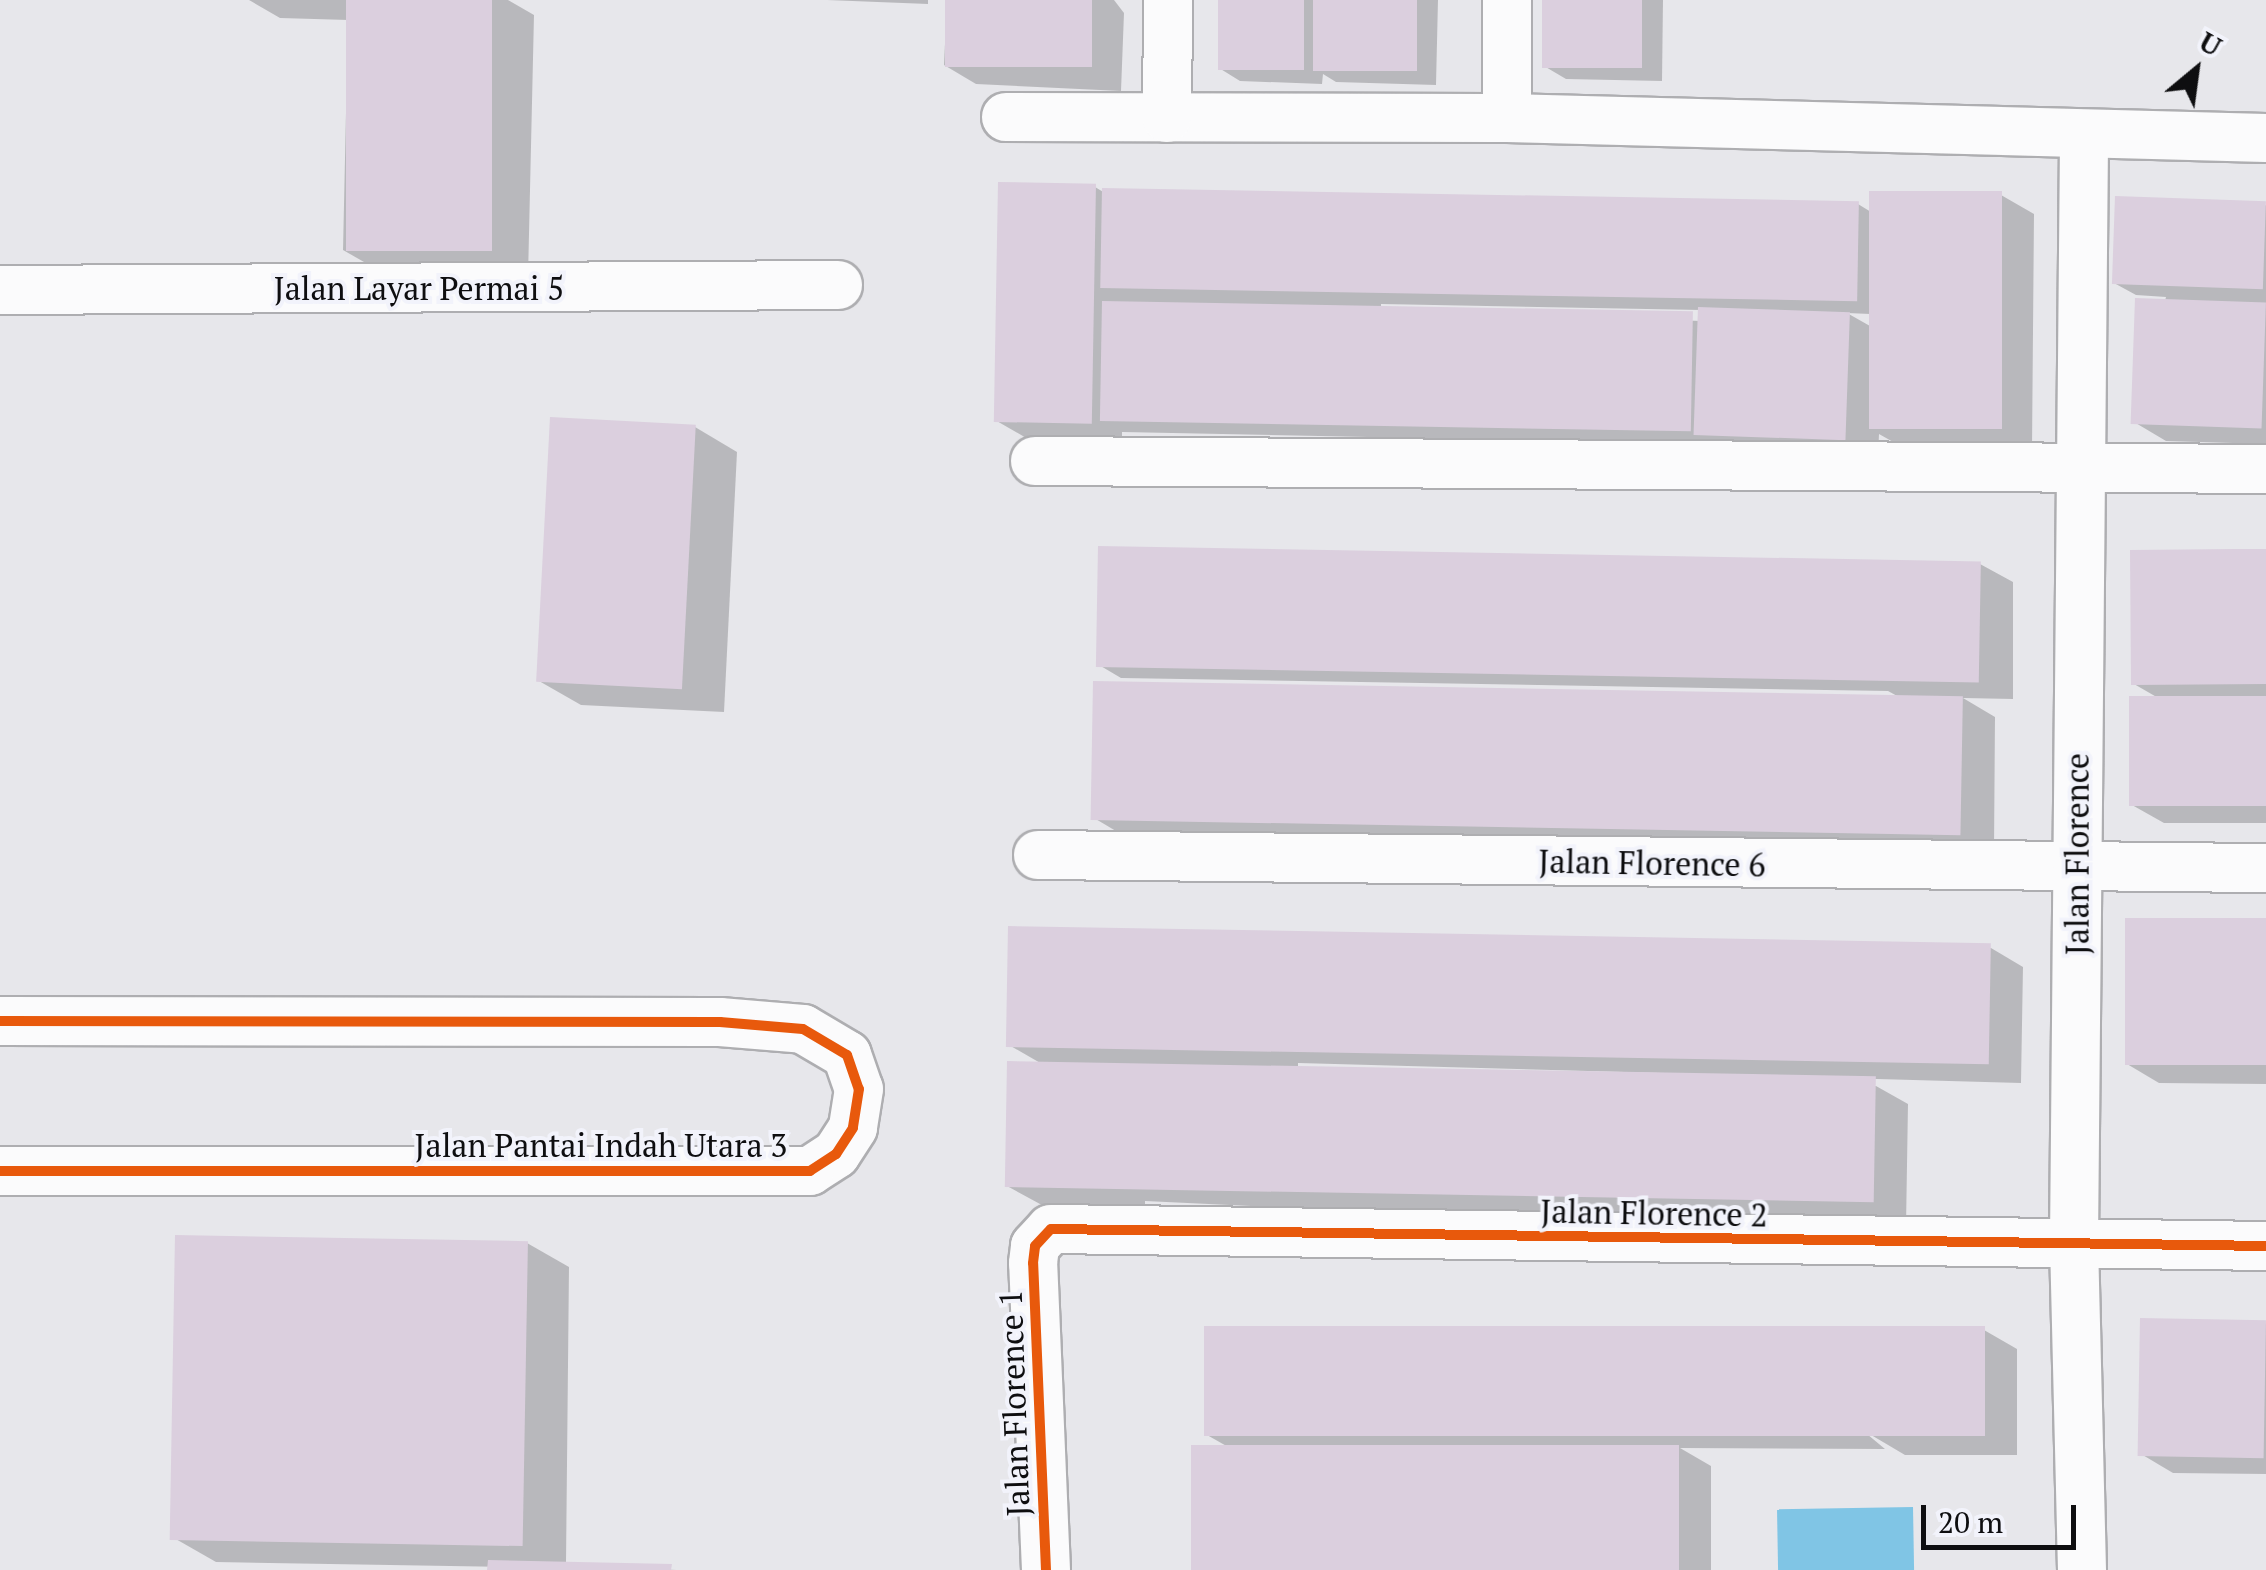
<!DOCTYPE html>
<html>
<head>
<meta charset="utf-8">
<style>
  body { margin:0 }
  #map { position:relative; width:2266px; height:1570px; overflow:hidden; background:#e7e7eb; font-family:"PT Serif",serif }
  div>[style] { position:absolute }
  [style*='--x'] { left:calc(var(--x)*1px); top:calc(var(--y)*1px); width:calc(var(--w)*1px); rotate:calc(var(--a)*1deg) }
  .water>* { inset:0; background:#80c5e5; transform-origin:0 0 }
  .shadow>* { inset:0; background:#0003 }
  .building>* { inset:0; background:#dbcfde; transform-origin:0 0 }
  .roads { filter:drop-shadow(2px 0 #aeaeb1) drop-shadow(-2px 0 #aeaeb1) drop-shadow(0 2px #aeaeb1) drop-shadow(0 -2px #aeaeb1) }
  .minor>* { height:48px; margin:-24px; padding:0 24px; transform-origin:24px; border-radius:24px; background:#fbfbfc }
  .cycleway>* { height:10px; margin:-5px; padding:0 5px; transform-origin:5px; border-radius:5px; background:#e8590c }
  span { translate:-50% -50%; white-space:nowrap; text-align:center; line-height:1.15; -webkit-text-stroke:8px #f2f3fb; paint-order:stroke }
  .street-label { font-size:32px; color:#0e0e10 }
  .north { position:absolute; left:2146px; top:20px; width:100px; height:100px; -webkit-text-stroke:8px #f2f3fb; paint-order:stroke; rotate:29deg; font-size:28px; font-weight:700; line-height:40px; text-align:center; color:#0e0e10 }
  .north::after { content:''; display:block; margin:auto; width:35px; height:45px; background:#0e0e10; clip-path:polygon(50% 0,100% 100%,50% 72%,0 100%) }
  .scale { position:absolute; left:1921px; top:1505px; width:155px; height:45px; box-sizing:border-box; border:5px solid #0e0e10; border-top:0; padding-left:12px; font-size:30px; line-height:35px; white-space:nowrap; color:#0e0e10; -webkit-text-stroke:8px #f2f3fb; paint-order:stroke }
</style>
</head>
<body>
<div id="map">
  <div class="water">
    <i style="left:1913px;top:1507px;width:63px;height:136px;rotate:89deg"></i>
  </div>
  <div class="shadow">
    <i style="clip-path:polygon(249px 0,508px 0,534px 15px,528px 278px,385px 274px,343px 250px,348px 20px,280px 18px)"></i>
    <i style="clip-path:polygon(827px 0,928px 0,928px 4px)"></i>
    <i style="clip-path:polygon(947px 0,1114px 0,1124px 13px,1121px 91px,976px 84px,944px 65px)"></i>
    <i style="clip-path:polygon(1220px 0,1438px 0,1436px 85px,1336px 82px,1323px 74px,1322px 84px,1240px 81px,1219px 68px)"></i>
    <i style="clip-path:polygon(1545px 0,1663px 0,1662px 81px,1566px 79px,1544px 66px)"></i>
    <i style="clip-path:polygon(evenodd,1095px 187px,1105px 193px,1858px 204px,1871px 212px,2001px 195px,2034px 214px,2032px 449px,1902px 447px,1879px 434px,1878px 457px,1712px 444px,1122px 432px,1122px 442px,1028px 439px,995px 420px,1095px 187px,1381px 304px,1701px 310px,1701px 321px,1381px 309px,1381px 304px,1095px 187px,1847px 313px,1870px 314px,1870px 326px,1847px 313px)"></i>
    <i style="clip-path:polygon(2266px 205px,2266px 444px,2166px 441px,2134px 422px,2166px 297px,2136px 295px,2114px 283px)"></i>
    <i style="clip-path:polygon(695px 427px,737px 452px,724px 712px,581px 705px,539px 681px)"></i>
    <i style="clip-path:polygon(2266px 551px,2266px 823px,2164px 823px,2132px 805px,2160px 699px,2134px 684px)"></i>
    <i style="clip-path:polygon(1980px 564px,2013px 582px,2013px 699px,1963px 698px,1995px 717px,1994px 851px,1896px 843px,1126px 837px,1094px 818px,1899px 697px,1888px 691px,1121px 678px,1099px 665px)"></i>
    <i style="clip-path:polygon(2266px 921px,2266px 1084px,2159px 1083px,2127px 1064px)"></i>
    <i style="clip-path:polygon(1991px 948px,2023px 967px,2021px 1083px,1298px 1063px,1298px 1071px,1876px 1086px,1908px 1104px,1906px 1227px,1609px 1218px,1598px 1212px,1426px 1209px,1426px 1214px,1145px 1201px,1145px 1207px,1040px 1204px,1007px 1186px,1042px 1064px,1009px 1045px)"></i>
    <i style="clip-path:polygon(527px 1243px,569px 1267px,566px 1564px,677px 1570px,216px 1562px,174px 1538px)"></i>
    <i style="clip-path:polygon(2266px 1323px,2266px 1474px,2173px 1473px,2141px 1454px)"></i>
    <i style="clip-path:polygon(1984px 1330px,2017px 1349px,2017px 1455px,1905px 1455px,1861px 1429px,1885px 1449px,1680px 1448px,1711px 1466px,1711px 1570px,1194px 1570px,1230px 1448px,1207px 1435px)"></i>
  </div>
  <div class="building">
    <i style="left:346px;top:0;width:146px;height:251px"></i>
    <i style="left:945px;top:0;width:147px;height:67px"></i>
    <i style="left:1218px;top:0;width:86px;height:70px"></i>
    <i style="left:1313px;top:0;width:104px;height:71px"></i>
    <i style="left:1542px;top:0;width:100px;height:68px"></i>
    <i style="left:998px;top:182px;width:98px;height:240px;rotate:1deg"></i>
    <i style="left:1102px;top:188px;width:757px;height:100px;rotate:1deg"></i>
    <i style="left:1869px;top:191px;width:133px;height:238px"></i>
    <i style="left:2115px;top:196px;width:151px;height:88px;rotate:2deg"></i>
    <i style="left:2135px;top:298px;width:131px;height:126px;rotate:2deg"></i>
    <i style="left:1102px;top:301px;width:591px;height:120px;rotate:1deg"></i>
    <i style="left:1698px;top:307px;width:152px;height:128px;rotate:2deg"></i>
    <i style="left:550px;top:417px;width:146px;height:265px;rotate:3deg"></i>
    <i style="left:1098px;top:546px;width:883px;height:121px;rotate:1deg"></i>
    <i style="clip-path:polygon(2234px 549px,2266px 549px,2266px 684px,2131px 685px,2130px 550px)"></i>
    <i style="left:1093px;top:681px;width:870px;height:139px;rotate:1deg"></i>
    <i style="left:2129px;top:696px;width:137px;height:110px"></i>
    <i style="left:2125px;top:918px;width:141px;height:147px"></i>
    <i style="left:1008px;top:926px;width:983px;height:121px;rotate:1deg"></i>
    <i style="left:1007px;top:1061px;width:869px;height:126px;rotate:1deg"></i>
    <i style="left:175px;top:1235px;width:353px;height:305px;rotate:1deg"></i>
    <i style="left:2140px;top:1318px;width:126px;height:138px;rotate:1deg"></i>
    <i style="left:1204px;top:1326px;width:781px;height:110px"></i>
    <i style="left:1679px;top:1445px;width:125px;height:488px;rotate:90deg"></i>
    <i style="clip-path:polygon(488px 1560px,672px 1564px,671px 1570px,487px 1570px)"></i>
  </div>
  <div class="roads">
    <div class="minor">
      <i style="--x:1006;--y:117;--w:501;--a:0.11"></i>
      <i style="--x:1507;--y:118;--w:759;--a:1.51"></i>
      <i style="--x:1167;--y:118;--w:118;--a:-89.5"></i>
      <i style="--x:1507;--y:118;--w:118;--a:-90"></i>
      <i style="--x:0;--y:290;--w:838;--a:-0.34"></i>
      <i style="--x:1035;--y:461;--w:1231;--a:0.37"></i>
      <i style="--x:1038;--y:855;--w:1228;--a:0.61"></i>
      <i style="--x:0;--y:1021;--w:720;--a:0.08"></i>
      <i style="--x:720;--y:1022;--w:83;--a:4.8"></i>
      <i style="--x:803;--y:1029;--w:51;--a:30.6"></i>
      <i style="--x:847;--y:1055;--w:36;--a:71"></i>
      <i style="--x:859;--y:1089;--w:39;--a:99"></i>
      <i style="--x:853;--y:1128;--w:31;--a:123"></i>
      <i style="--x:836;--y:1154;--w:31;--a:147"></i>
      <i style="--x:810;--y:1171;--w:810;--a:180"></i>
      <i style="--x:1046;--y:1570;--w:307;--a:-92.4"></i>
      <i style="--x:1033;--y:1263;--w:17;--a:-83"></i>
      <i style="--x:1035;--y:1246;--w:23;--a:-47"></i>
      <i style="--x:1051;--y:1229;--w:1215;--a:0.8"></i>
      <i style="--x:2082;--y:1570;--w:327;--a:-91.4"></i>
      <i style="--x:2074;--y:1243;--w:1106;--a:-89.48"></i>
    </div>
  </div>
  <div class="cycleway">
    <i style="--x:0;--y:1021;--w:720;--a:0.08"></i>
    <i style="--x:720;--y:1022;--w:83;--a:4.8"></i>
    <i style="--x:803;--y:1029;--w:51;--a:30.6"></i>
    <i style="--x:847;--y:1055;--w:36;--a:71"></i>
    <i style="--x:859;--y:1089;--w:39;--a:99"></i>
    <i style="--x:853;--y:1128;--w:31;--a:123"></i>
    <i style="--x:836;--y:1154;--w:31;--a:147"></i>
    <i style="--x:810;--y:1171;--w:810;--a:180"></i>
    <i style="--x:1046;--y:1570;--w:307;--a:-92.4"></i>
    <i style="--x:1033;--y:1263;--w:17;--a:-83"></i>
    <i style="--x:1035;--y:1246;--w:23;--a:-47"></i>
    <i style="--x:1051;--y:1229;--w:1215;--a:0.8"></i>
  </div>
  <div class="street-label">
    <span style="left:419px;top:288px">Jalan Layar Permai 5</span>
    <span style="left:2077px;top:854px;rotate:-90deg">Jalan Florence</span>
    <span style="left:1652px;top:863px;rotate:1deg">Jalan Florence 6</span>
    <span style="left:601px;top:1145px">Jalan Pantai Indah Utara 3</span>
    <span style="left:1654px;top:1213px;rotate:1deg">Jalan Florence 2</span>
    <span style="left:1014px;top:1403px;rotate:-92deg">Jalan Florence 1</span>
  </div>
  <div class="north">U</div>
  <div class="scale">20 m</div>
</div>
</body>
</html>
